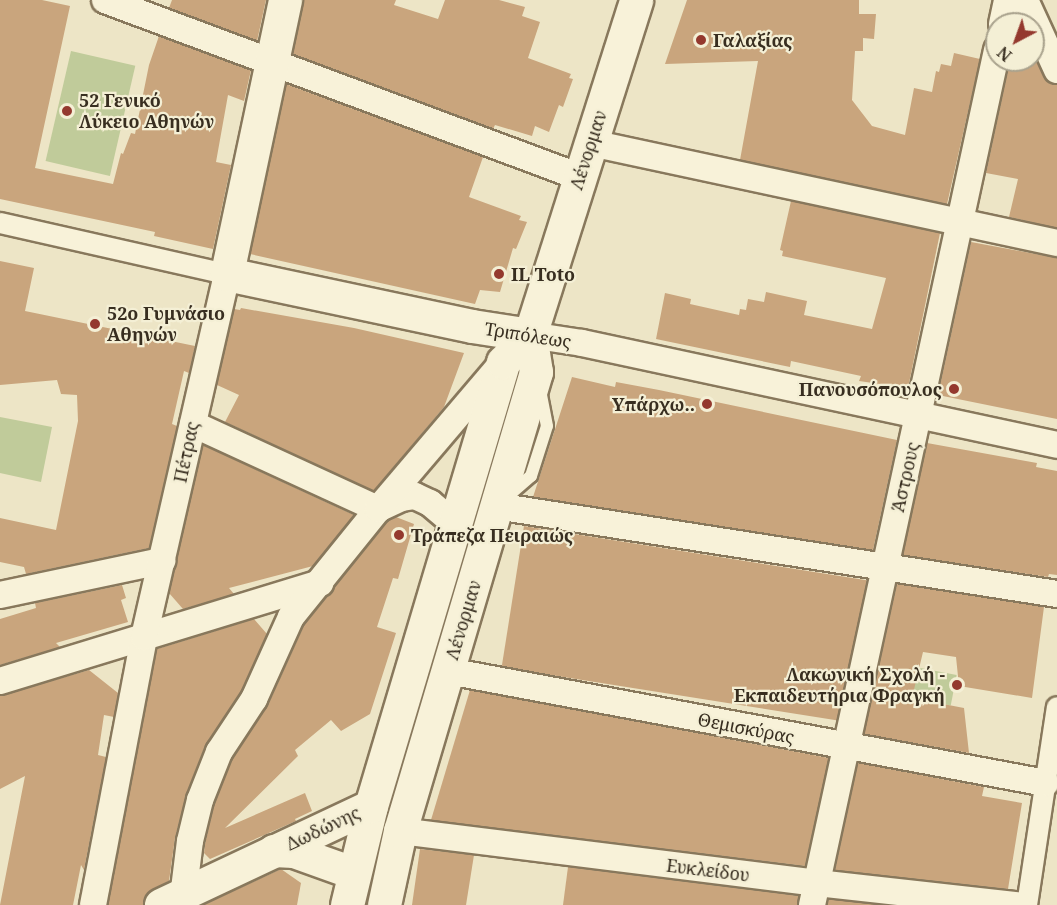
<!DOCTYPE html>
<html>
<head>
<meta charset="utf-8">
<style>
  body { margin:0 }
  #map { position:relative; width:1057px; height:905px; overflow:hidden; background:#ede5c6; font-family:"Noto Serif",serif }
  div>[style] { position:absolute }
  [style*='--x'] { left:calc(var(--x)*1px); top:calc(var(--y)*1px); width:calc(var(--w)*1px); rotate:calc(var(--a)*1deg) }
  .green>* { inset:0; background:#c0cb9a; transform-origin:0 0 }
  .building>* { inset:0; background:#c9a57d; transform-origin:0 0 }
  .roads { filter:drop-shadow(2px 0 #88785c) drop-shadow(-2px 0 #88785c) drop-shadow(0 2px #88785c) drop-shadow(0 -2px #88785c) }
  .service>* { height:12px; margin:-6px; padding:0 6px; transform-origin:6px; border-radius:6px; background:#f8f2d9 }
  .pedestrian>* { height:20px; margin:-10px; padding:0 10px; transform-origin:10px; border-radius:10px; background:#f8f2d9 }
  .minor>* { height:26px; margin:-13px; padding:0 13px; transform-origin:13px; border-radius:13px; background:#f8f2d9 }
  .tertiary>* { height:32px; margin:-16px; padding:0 16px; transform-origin:16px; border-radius:16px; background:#f8f2d9 }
  .secondary>* { height:33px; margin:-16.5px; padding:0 16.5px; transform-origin:16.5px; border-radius:16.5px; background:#f8f2d9 }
  .dots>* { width:16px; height:16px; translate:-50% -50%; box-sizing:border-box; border:3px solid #f4efd5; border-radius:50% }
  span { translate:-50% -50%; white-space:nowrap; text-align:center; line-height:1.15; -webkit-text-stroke:4.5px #f4efd5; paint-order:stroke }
  .poi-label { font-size:18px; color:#382e20; font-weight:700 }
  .left { translate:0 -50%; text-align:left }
  .right { translate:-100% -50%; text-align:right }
  .street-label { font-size:18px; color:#382e20 }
  .north { position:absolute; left:985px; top:12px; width:60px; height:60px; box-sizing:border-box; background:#f4efd5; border:2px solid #a9a28d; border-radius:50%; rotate:221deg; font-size:16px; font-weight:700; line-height:24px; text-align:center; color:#382e20 }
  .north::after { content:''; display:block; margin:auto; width:21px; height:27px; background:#94392e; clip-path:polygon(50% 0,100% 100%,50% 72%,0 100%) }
</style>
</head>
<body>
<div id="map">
  <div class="green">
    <i style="left:71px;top:51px;width:66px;height:113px;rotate:13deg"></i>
    <i style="clip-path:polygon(0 417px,52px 427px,41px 482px,0 473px)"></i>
    <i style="left:884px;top:661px;width:74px;height:31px;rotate:11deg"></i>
  </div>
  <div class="building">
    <i style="clip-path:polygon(0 0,42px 0,70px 6px,35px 168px,113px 184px,121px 153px,123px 154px,131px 133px,135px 134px,149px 65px,159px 36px,251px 70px,244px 101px,228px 95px,216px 162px,231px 165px,213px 249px,154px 236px,155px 232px,0 199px)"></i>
    <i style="clip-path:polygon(172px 0,266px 0,257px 41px,169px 8px)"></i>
    <i style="clip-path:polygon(303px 0,396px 0,394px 5px,438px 19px,445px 0,499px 0,525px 7px,522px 16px,540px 22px,528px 58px,571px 74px,569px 78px,573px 79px,563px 107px,559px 105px,549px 132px,535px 126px,532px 136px,495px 125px,493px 129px,293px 54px)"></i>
    <i style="clip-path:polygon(687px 0,859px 0,859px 14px,876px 14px,874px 39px,863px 38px,863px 51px,855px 51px,852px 100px,872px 126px,905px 135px,914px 88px,932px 92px,936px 71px,939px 72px,941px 64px,951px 66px,954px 53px,980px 59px,947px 204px,740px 160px,758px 61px,665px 64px)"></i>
    <i style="clip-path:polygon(1036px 60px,1048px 82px,1057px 85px,1057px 228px,1009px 217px,1018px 179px,986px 173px,1010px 61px)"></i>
    <i style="clip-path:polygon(286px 84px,483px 157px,469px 197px,521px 216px,519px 220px,527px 222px,516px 249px,513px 248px,500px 292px,480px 290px,475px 304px,250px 254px)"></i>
    <i style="clip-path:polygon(791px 201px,940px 233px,908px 388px,859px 381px,861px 376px,791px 361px,790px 367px,656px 339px,665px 293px,691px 299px,690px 304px,739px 315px,740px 309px,746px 310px,748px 299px,764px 302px,766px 292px,807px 301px,804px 315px,872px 329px,886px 278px,782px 256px,783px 251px,780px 250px)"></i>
    <i style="clip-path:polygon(971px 242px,1057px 258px,1057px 419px,938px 395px)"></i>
    <i style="clip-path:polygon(0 261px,34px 268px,25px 311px,195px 346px,189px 373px,184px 371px,172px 424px,177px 426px,149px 548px,26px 574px,24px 567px,0 562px,0 518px,56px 530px,78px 421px,77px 395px,61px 394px,57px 380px,0 385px)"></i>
    <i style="clip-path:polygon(241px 308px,354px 328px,464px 353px,444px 407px,374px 491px,225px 422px,239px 395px,217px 385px,234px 309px,240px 310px)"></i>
    <i style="clip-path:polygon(572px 377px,615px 387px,616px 382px,659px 390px,897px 440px,873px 550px,533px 497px)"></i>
    <i style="clip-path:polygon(927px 443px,1037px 463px,1036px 467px,1057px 471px,1057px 575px,1049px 574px,1048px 577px,903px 555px)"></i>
    <i style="clip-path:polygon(203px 445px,354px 515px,313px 566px,229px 588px,234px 594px,183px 609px,169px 593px)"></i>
    <i style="clip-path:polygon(396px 517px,414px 524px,398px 579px,393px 578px,377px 627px,396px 633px,370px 714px,341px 731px,331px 720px,295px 750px,298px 756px,225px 828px,305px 793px,312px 811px,295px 819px,296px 821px,210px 859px,204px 853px,205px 844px,214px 805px,232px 759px,268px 705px,304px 625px,387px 521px)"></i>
    <i style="left:524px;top:526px;width:347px;height:143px;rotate:9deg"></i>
    <i style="clip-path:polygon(897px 584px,1044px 607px,1032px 698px,959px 686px,956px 657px,923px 652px,912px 698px,964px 708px,969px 753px,864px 734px)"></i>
    <i style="clip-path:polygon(122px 585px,126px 598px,121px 600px,128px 622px,56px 643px,60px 647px,0 665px,0 619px,36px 608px,35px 603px)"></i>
    <i style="clip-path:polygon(254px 619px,267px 634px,241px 692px,205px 746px,186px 795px,175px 838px,169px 881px,147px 894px,143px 905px,108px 905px,157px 649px)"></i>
    <i style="clip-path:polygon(89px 670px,118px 693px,114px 717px,104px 715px,98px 755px,106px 757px,84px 870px,81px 865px,73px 905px,0 905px,25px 776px,0 789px,0 696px)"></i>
    <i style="clip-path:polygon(470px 690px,829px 758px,805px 866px,431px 820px)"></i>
    <i style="clip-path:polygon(858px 763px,984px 787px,982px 796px,1022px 803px,1008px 889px,835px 870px)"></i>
    <i style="clip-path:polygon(420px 849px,474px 855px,466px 905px,412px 905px)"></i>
    <i style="clip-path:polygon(568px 867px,799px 896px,797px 905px,563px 905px)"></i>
    <i style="clip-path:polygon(281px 869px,301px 883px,297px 905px,203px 905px)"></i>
    <i style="clip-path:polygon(829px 899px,880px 905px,827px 905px)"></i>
  </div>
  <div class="roads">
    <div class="service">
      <i style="--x:509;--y:495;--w:29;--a:-41"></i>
      <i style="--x:531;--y:476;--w:52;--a:-72.3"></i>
      <i style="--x:547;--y:426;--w:36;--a:-101"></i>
    </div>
    <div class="pedestrian">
      <i style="--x:0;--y:223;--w:233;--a:12.7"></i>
      <i style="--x:1027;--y:905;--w:200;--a:-81.4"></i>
    </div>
    <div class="minor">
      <i style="--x:105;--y:0;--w:507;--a:20.44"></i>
      <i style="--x:1025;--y:0;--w:77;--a:65.4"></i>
      <i style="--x:1002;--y:24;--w:25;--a:-78"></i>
      <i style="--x:591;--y:143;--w:477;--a:12.1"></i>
      <i style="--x:530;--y:335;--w:53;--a:8.7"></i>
      <i style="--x:582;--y:343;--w:486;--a:12.1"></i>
      <i style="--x:193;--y:424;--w:204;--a:24.7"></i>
      <i style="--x:378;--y:509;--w:26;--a:-25"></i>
      <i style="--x:402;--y:498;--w:13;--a:-9"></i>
      <i style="--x:415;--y:496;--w:17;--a:25"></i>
      <i style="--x:430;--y:503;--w:31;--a:40"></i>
      <i style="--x:496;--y:506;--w:568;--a:8.91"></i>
      <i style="--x:0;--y:595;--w:166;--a:-11.9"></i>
      <i style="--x:448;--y:671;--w:608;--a:10.61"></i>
      <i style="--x:0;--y:681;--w:335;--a:-17"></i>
      <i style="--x:400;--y:831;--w:420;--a:7.1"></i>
      <i style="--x:817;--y:883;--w:201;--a:6.3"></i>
      <i style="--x:93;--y:905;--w:273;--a:-79.2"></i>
      <i style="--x:144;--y:637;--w:372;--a:-77.1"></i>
      <i style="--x:182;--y:905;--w:64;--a:-82.9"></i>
      <i style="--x:190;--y:841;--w:42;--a:-76.3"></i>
      <i style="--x:200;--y:800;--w:52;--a:-68.4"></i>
      <i style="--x:219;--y:752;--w:64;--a:-56.6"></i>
      <i style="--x:254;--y:699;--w:90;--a:-65.7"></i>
      <i style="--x:291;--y:617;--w:139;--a:-51.1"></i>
      <i style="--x:378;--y:509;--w:187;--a:-49.6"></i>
      <i style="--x:812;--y:905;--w:875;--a:-77.79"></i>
    </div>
    <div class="tertiary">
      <i style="--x:274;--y:851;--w:20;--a:3"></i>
      <i style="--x:294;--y:852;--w:63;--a:19.6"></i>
      <i style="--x:161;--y:905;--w:232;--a:-25.2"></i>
    </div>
    <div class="secondary">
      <i style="--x:285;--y:0;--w:280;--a:102"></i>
      <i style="--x:227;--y:274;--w:250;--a:12"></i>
      <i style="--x:472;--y:326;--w:59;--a:8.8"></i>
      <i style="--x:347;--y:905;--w:102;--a:-76.4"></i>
      <i style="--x:371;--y:806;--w:463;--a:-73.4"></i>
      <i style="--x:503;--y:362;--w:38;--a:-45"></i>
      <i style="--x:530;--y:335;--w:351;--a:-72.4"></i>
      <i style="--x:384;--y:905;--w:76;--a:-77.8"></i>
      <i style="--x:400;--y:831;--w:479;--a:-73.5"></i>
      <i style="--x:536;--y:372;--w:37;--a:-99"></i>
    </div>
  </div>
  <div class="dots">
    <i style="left:701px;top:40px;background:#94392e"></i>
    <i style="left:67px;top:111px;background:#94392e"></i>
    <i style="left:499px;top:274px;background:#94392e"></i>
    <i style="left:95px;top:324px;background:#94392e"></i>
    <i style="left:954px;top:389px;background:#94392e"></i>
    <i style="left:707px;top:404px;background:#94392e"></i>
    <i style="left:399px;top:535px;background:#94392e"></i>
    <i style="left:957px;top:685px;background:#94392e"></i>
  </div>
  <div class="poi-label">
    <span class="left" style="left:713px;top:40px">Γαλαξίας</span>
    <span class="left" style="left:79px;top:111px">52 Γενικό<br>Λύκειο Αθηνών</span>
    <span class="left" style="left:511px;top:274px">IL Toto</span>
    <span class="left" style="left:107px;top:324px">52ο Γυμνάσιο<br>Αθηνών</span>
    <span class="right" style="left:942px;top:389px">Πανουσόπουλος</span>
    <span class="right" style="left:695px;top:404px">Υπάρχω..</span>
    <span class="left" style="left:411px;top:535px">Τράπεζα Πειραιώς</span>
    <span class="right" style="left:945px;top:685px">Λακωνική Σχολή -<br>Εκπαιδευτήρια Φραγκή</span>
  </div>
  <div class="street-label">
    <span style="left:588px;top:150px;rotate:-72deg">Λένορμαν</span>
    <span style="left:528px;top:335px;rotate:9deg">Τριπόλεως</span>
    <span style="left:186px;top:452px;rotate:-78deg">Πέτρας</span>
    <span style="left:905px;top:477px;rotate:-77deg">Άστρους</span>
    <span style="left:463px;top:620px;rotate:-73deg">Λένορμαν</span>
    <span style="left:746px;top:728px;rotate:11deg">Θεμισκύρας</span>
    <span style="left:323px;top:828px;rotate:-25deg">Δωδώνης</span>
    <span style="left:708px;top:870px;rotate:7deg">Ευκλείδου</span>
  </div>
  <div class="north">N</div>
</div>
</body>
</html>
